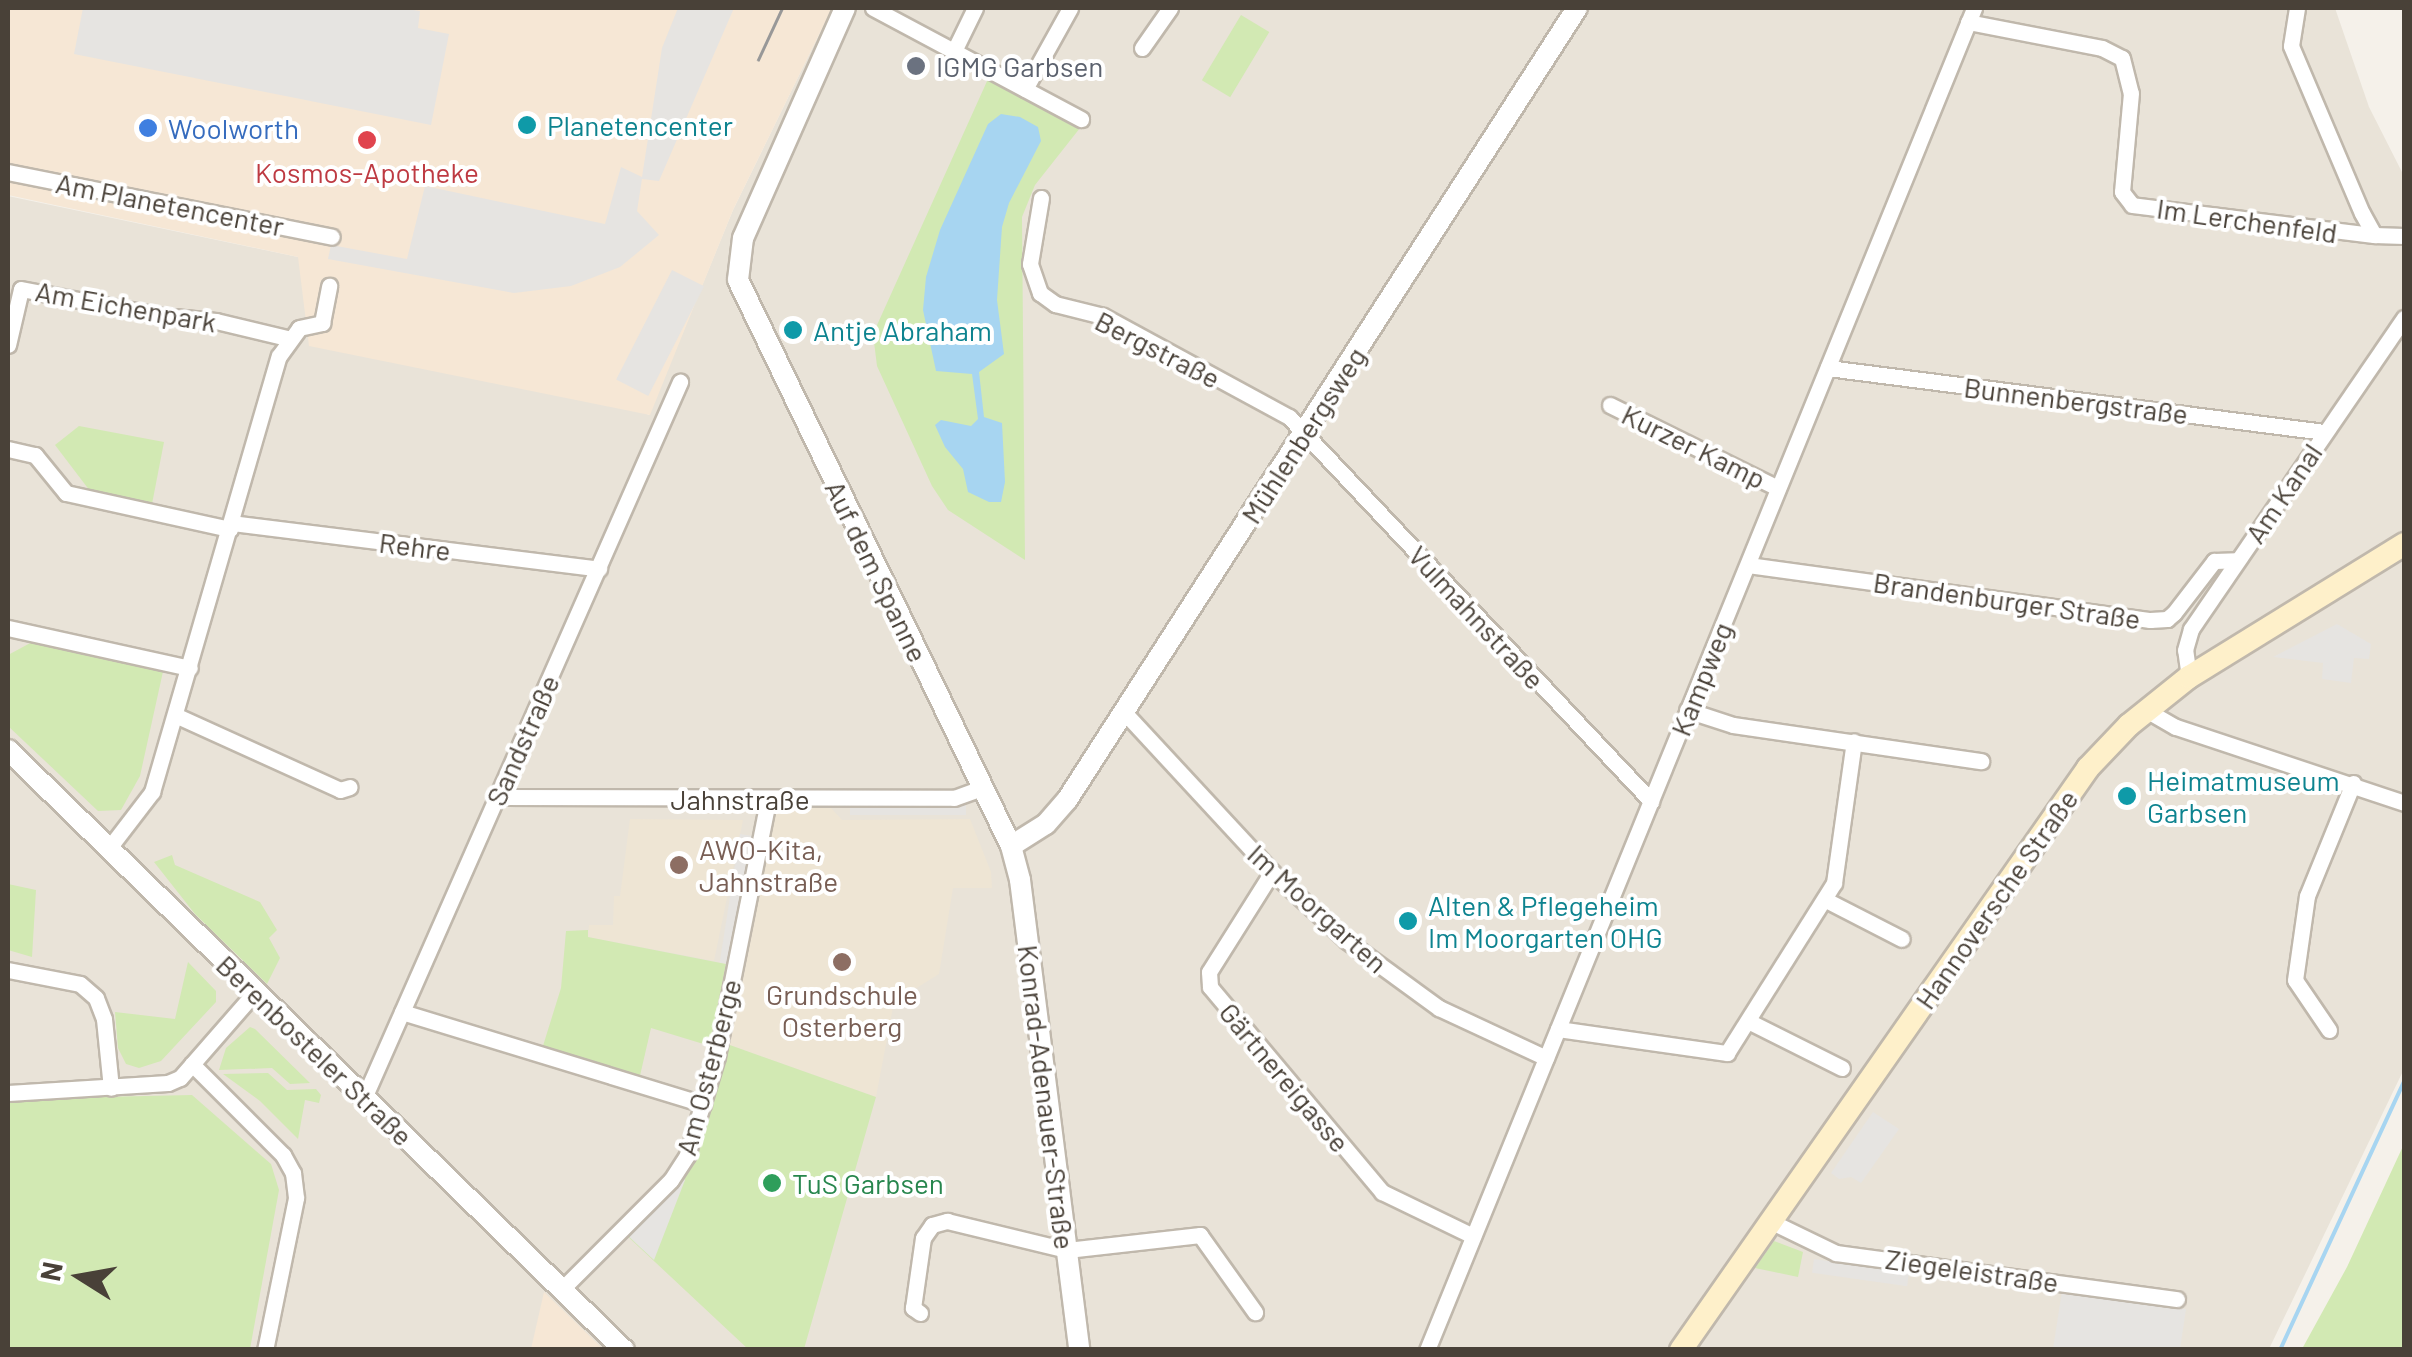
<!DOCTYPE html>
<html>
<head>
<meta charset="utf-8">
<style>
  body { margin:0 }
  #map { position:relative; width:2412px; height:1357px; overflow:hidden; background:#f5f1ea; font-family:Barlow,sans-serif }
  div>[style] { position:absolute }
  [style*='--x'] { left:calc(var(--x)*1px); top:calc(var(--y)*1px); width:calc(var(--w)*1px); rotate:calc(var(--a)*1deg) }
  .residential>* { inset:0; background:#e9e3d8 }
  .commercial>* { inset:0; background:#f6e7d5 }
  .education>* { inset:0; background:#eee5d4 }
  .green>* { inset:0; background:#d2e9b3; transform-origin:0 0 }
  .parking>* { inset:0; background:#e6e4e1; transform-origin:0 0 }
  .water>* { inset:0; background:#a7d5f1 }
  .stream>* { height:4px; margin:-2px; padding:0 2px; transform-origin:2px; border-radius:2px; background:#a7d5f1 }
  .roads { filter:drop-shadow(2px 0 #c0b8ac) drop-shadow(-2px 0 #c0b8ac) drop-shadow(0 2px #c0b8ac) drop-shadow(0 -2px #c0b8ac) }
  .minor>* { height:15px; margin:-7.5px; padding:0 7.5px; transform-origin:7.5px; border-radius:7.5px; background:#fff }
  .tertiary>* { height:20px; margin:-10px; padding:0 10px; transform-origin:10px; border-radius:10px; background:#fff }
  .secondary>* { height:22px; margin:-11px; padding:0 11px; transform-origin:11px; border-radius:11px; background:#fef0ca }
  .tram>* { height:2.5px; margin:-1.25px; padding:0 1.25px; transform-origin:1.25px; border-radius:1.25px; background:#989898 }
  .dots>* { width:28px; height:28px; translate:-50% -50%; box-sizing:border-box; border:5px solid #fff; border-radius:50% }
  span { translate:-50% -50%; white-space:nowrap; text-align:center; line-height:1.15; -webkit-text-stroke:8px #fff; paint-order:stroke }
  .worship-label { font-size:28px; color:#5b616d }
  .left { translate:0 -50%; text-align:left }
  .culture-label { font-size:28px; color:#0d838f }
  .shop-label { font-size:28px; color:#366cbe }
  .health-label { font-size:28px; color:#be3a42 }
  .street-label { font-size:28px; color:#494138 }
  .education-label { font-size:28px; color:#785e54 }
  .leisure-label { font-size:28px; color:#27864d }
  .frame { position:absolute; inset:0; border:10px solid #494138; pointer-events:none }
  .north { position:absolute; left:30px; top:1227px; width:100px; height:100px; -webkit-text-stroke:8px #fff; paint-order:stroke; rotate:281deg; font-size:28px; font-weight:700; line-height:40px; text-align:center; color:#494138 }
  .north::after { content:''; display:block; margin:auto; width:35px; height:45px; background:#494138; clip-path:polygon(50% 0,100% 100%,50% 72%,0 100%) }
</style>
</head>
<body>
<div id="map">
  <div class="residential">
    <i style="clip-path:polygon(832px 8px,2335px 8px,2369px 107px,2404px 176px,2404px 1069px,2269px 1349px,8px 1350px,8px 196px,298px 257px,649px 415px,733px 210px)"></i>
  </div>
  <div class="commercial">
    <i style="clip-path:polygon(8px 8px,832px 8px,733px 210px,650px 415px,309px 346px,298px 257px,8px 195px)"></i>
    <i style="clip-path:polygon(544px 1292px,603px 1349px,531px 1349px)"></i>
  </div>
  <div class="education">
    <i style="clip-path:polygon(831px 808px,842px 820px,970px 819px,991px 872px,992px 888px,953px 888px,939px 974px,894px 1002px,876px 1097px,727px 1044px,775px 814px,781px 808px)"></i>
    <i style="clip-path:polygon(630px 819px,743px 820px,714px 961px,588px 937px,589px 925px,613px 925px,614px 896px,620px 896px)"></i>
  </div>
  <div class="green">
    <i style="left:1241px;top:15px;width:33px;height:76px;rotate:31deg"></i>
    <i style="clip-path:polygon(988px 79px,1080px 128px,1035px 185px,1022px 217px,1025px 560px,948px 510px,932px 486px,877px 366px,873px 334px)"></i>
    <i style="clip-path:polygon(79px 426px,164px 442px,152px 504px,90px 491px,55px 445px)"></i>
    <i style="clip-path:polygon(34px 641px,164px 667px,140px 776px,121px 810px,98px 811px,8px 726px,8px 655px)"></i>
    <i style="clip-path:polygon(172px 855px,175px 865px,260px 902px,277px 930px,269px 938px,280px 958px,267px 984px,195px 914px,154px 862px)"></i>
    <i style="clip-path:polygon(8px 884px,36px 890px,32px 957px,8px 950px)"></i>
    <i style="clip-path:polygon(588px 930px,588px 937px,726px 964px,710px 1046px,651px 1028px,639px 1080px,542px 1049px,561px 988px,566px 931px)"></i>
    <i style="clip-path:polygon(188px 962px,216px 991px,216px 1002px,161px 1061px,139px 1068px,126px 1064px,118px 1048px,115px 1012px,175px 1019px)"></i>
    <i style="clip-path:polygon(250px 1027px,255px 1029px,310px 1083px,290px 1084px,272px 1068px,219px 1070px,226px 1048px)"></i>
    <i style="clip-path:polygon(727px 1044px,876px 1097px,804px 1349px,748px 1349px,624px 1233px,685px 1176px)"></i>
    <i style="clip-path:polygon(268px 1073px,287px 1090px,316px 1089px,321px 1095px,319px 1103px,305px 1100px,298px 1139px,260px 1101px,223px 1074px)"></i>
    <i style="clip-path:polygon(192px 1095px,271px 1164px,279px 1190px,250px 1349px,8px 1349px,8px 1099px)"></i>
    <i style="clip-path:polygon(2404px 1144px,2404px 1349px,2302px 1349px,2347px 1267px)"></i>
    <i style="clip-path:polygon(1774px 1241px,1803px 1252px,1798px 1277px,1755px 1268px)"></i>
  </div>
  <div class="parking">
    <i style="clip-path:polygon(83px 8px,399px 8px,420px 11px,418px 28px,449px 34px,431px 125px,74px 54px)"></i>
    <i style="clip-path:polygon(678px 8px,734px 8px,659px 181px,642px 179px,637px 211px,659px 235px,620px 267px,571px 286px,514px 293px,328px 259px,331px 245px,407px 259px,425px 186px,605px 224px,621px 167px,642px 177px,662px 48px)"></i>
    <i style="left:672px;top:270px;width:36px;height:123px;rotate:27deg"></i>
    <i style="clip-path:polygon(2337px 624px,2371px 644px,2369px 659px,2354px 658px,2351px 683px,2322px 679px,2323px 663px,2273px 657px)"></i>
    <i style="left:850px;top:803px;width:116px;height:12px"></i>
    <i style="left:740px;top:834px;width:13px;height:130px;rotate:9deg"></i>
    <i style="clip-path:polygon(1873px 1112px,1899px 1129px,1861px 1183px,1851px 1177px,1839px 1179px,1831px 1173px)"></i>
    <i style="clip-path:polygon(683px 1178px,685px 1180px,654px 1260px,626px 1234px)"></i>
    <i style="left:1814px;top:1259px;width:96px;height:14px;rotate:8deg"></i>
    <i style="clip-path:polygon(2062px 1291px,2186px 1309px,2180px 1349px,2053px 1349px)"></i>
  </div>
  <div class="water">
    <i style="clip-path:polygon(1001px 114px,1020px 117px,1038px 127px,1041px 141px,1009px 203px,1002px 227px,997px 300px,1004px 354px,979px 372px,984px 417px,1002px 423px,1005px 482px,1001px 502px,989px 502px,968px 492px,963px 469px,945px 447px,935px 425px,941px 420px,971px 426px,978px 419px,972px 374px,936px 371px,923px 310px,926px 277px,940px 230px,988px 124px)"></i>
  </div>
  <div class="stream">
    <i style="--x:2280;--y:1350;--w:295;--a:-65.2"></i>
  </div>
  <div class="roads">
    <div class="minor">
      <i style="--x:873;--y:8;--w:236;--a:28.1"></i>
      <i style="--x:2297;--y:8;--w:38;--a:99"></i>
      <i style="--x:2291;--y:46;--w:181;--a:67"></i>
      <i style="--x:2362;--y:213;--w:25;--a:61"></i>
      <i style="--x:2374;--y:235;--w:30;--a:2"></i>
      <i style="--x:1968;--y:22;--w:136;--a:11"></i>
      <i style="--x:2102;--y:48;--w:22;--a:27"></i>
      <i style="--x:2122;--y:58;--w:36;--a:76"></i>
      <i style="--x:2131;--y:93;--w:99;--a:95.2"></i>
      <i style="--x:2122;--y:192;--w:16;--a:52"></i>
      <i style="--x:2132;--y:205;--w:244;--a:7.1"></i>
      <i style="--x:1142;--y:48;--w:49;--a:-55"></i>
      <i style="--x:954;--y:51;--w:48;--a:-64"></i>
      <i style="--x:1025;--y:89;--w:93;--a:-60.9"></i>
      <i style="--x:8;--y:172;--w:330;--a:11.3"></i>
      <i style="--x:1041;--y:198;--w:67;--a:99.5"></i>
      <i style="--x:1030;--y:264;--w:31;--a:71"></i>
      <i style="--x:1040;--y:293;--w:19;--a:36"></i>
      <i style="--x:1055;--y:304;--w:49;--a:14"></i>
      <i style="--x:1103;--y:316;--w:212;--a:28.5"></i>
      <i style="--x:1289;--y:417;--w:528;--a:46.69"></i>
      <i style="--x:8;--y:345;--w:57;--a:-76.9"></i>
      <i style="--x:21;--y:289;--w:145;--a:10.8"></i>
      <i style="--x:163;--y:316;--w:53;--a:5.4"></i>
      <i style="--x:216;--y:321;--w:73;--a:13.5"></i>
      <i style="--x:1828;--y:368;--w:500;--a:7.35"></i>
      <i style="--x:1610;--y:405;--w:187;--a:26.3"></i>
      <i style="--x:8;--y:449;--w:28;--a:13"></i>
      <i style="--x:35;--y:455;--w:49;--a:50.8"></i>
      <i style="--x:66;--y:493;--w:168;--a:12.4"></i>
      <i style="--x:232;--y:523;--w:370;--a:7.1"></i>
      <i style="--x:1748;--y:565;--w:406;--a:7.8"></i>
      <i style="--x:2150;--y:620;--w:17;--a:-3"></i>
      <i style="--x:2167;--y:619;--w:9;--a:-41"></i>
      <i style="--x:2174;--y:613;--w:66;--a:-52.4"></i>
      <i style="--x:2214;--y:561;--w:23;--a:-2"></i>
      <i style="--x:8;--y:628;--w:186;--a:12.4"></i>
      <i style="--x:2189;--y:677;--w:27;--a:-98"></i>
      <i style="--x:2185;--y:650;--w:22;--a:-74"></i>
      <i style="--x:2191;--y:629;--w:377;--a:-55.6"></i>
      <i style="--x:1687;--y:710;--w:48;--a:18.1"></i>
      <i style="--x:1733;--y:725;--w:251;--a:8.3"></i>
      <i style="--x:2146;--y:710;--w:34;--a:30"></i>
      <i style="--x:2176;--y:727;--w:240;--a:18.4"></i>
      <i style="--x:1124;--y:712;--w:218;--a:47.2"></i>
      <i style="--x:1272;--y:872;--w:102;--a:42.6"></i>
      <i style="--x:1347;--y:941;--w:114;--a:36.1"></i>
      <i style="--x:1439;--y:1008;--w:118;--a:25"></i>
      <i style="--x:175;--y:715;--w:181;--a:24.4"></i>
      <i style="--x:340;--y:790;--w:10;--a:-17"></i>
      <i style="--x:496;--y:797;--w:458;--a:0.1"></i>
      <i style="--x:954;--y:798;--w:29;--a:-20"></i>
      <i style="--x:109;--y:848;--w:71;--a:-52.5"></i>
      <i style="--x:152;--y:792;--w:454;--a:-73.8"></i>
      <i style="--x:279;--y:356;--w:34;--a:-54"></i>
      <i style="--x:299;--y:328;--w:24;--a:-12"></i>
      <i style="--x:322;--y:323;--w:38;--a:-79"></i>
      <i style="--x:1272;--y:872;--w:118;--a:122.2"></i>
      <i style="--x:1209;--y:972;--w:15;--a:86"></i>
      <i style="--x:1210;--y:987;--w:268;--a:50"></i>
      <i style="--x:1382;--y:1192;--w:101;--a:25.8"></i>
      <i style="--x:1826;--y:900;--w:85;--a:27.2"></i>
      <i style="--x:8;--y:970;--w:73;--a:11"></i>
      <i style="--x:80;--y:984;--w:21;--a:41"></i>
      <i style="--x:96;--y:998;--w:22;--a:69"></i>
      <i style="--x:104;--y:1019;--w:69;--a:84.2"></i>
      <i style="--x:402;--y:1012;--w:315;--a:17"></i>
      <i style="--x:1748;--y:1021;--w:105;--a:26.6"></i>
      <i style="--x:1558;--y:1029;--w:171;--a:8.1"></i>
      <i style="--x:1727;--y:1053;--w:201;--a:-57.8"></i>
      <i style="--x:1834;--y:883;--w:143;--a:-82"></i>
      <i style="--x:2329;--y:1030;--w:60;--a:-124.2"></i>
      <i style="--x:2295;--y:980;--w:85;--a:-81.9"></i>
      <i style="--x:2307;--y:896;--w:122;--a:-67.8"></i>
      <i style="--x:192;--y:1064;--w:129;--a:45"></i>
      <i style="--x:283;--y:1155;--w:21;--a:61"></i>
      <i style="--x:293;--y:1173;--w:25;--a:83"></i>
      <i style="--x:296;--y:1198;--w:155;--a:101.5"></i>
      <i style="--x:8;--y:1093;--w:160;--a:-3.6"></i>
      <i style="--x:168;--y:1083;--w:13;--a:-23"></i>
      <i style="--x:180;--y:1078;--w:114;--a:-48.9"></i>
      <i style="--x:364;--y:1098;--w:783;--a:-66.19"></i>
      <i style="--x:1772;--y:1222;--w:71;--a:25.8"></i>
      <i style="--x:1836;--y:1253;--w:344;--a:7.7"></i>
      <i style="--x:562;--y:1289;--w:154;--a:-45"></i>
      <i style="--x:671;--y:1180;--w:30;--a:-57"></i>
      <i style="--x:687;--y:1155;--w:103;--a:-73.1"></i>
      <i style="--x:717;--y:1056;--w:261;--a:-78.7"></i>
      <i style="--x:920;--y:1313;--w:9;--a:-144"></i>
      <i style="--x:913;--y:1308;--w:71;--a:-81.9"></i>
      <i style="--x:923;--y:1238;--w:16;--a:-55"></i>
      <i style="--x:932;--y:1225;--w:16;--a:-15"></i>
      <i style="--x:947;--y:1221;--w:123;--a:13.6"></i>
      <i style="--x:1067;--y:1250;--w:134;--a:-6.4"></i>
      <i style="--x:1200;--y:1235;--w:95;--a:54.5"></i>
      <i style="--x:1427;--y:1350;--w:1449;--a:-67.82"></i>
    </div>
    <div class="tertiary">
      <i style="--x:845;--y:8;--w:252;--a:113.9"></i>
      <i style="--x:743;--y:238;--w:42;--a:96.8"></i>
      <i style="--x:738;--y:280;--w:628;--a:64.25"></i>
      <i style="--x:1011;--y:846;--w:35;--a:75"></i>
      <i style="--x:1020;--y:880;--w:474;--a:82.8"></i>
      <i style="--x:8;--y:750;--w:860;--a:44.25"></i>
      <i style="--x:1011;--y:846;--w:41;--a:-32.2"></i>
      <i style="--x:1046;--y:824;--w:32;--a:-49"></i>
      <i style="--x:1067;--y:800;--w:942;--a:-57.22"></i>
    </div>
    <div class="secondary">
      <i style="--x:1681;--y:1350;--w:710;--a:-55.03"></i>
      <i style="--x:2088;--y:768;--w:59;--a:-46.4"></i>
      <i style="--x:2129;--y:725;--w:77;--a:-38.7"></i>
      <i style="--x:2189;--y:677;--w:253;--a:-31.7"></i>
    </div>
  </div>
  <div class="tram">
    <i style="--x:758;--y:60;--w:57;--a:-65.2"></i>
  </div>
  <div class="dots">
    <i style="left:916px;top:66px;background:#6b7280"></i>
    <i style="left:527px;top:125px;background:#0f9aa8"></i>
    <i style="left:148px;top:128px;background:#3f7fe0"></i>
    <i style="left:367px;top:140px;background:#e0444e"></i>
    <i style="left:793px;top:330px;background:#0f9aa8"></i>
    <i style="left:2127px;top:796px;background:#0f9aa8"></i>
    <i style="left:679px;top:865px;background:#8d6e63"></i>
    <i style="left:1408px;top:921px;background:#0f9aa8"></i>
    <i style="left:842px;top:962px;background:#8d6e63"></i>
    <i style="left:772px;top:1183px;background:#2e9e5b"></i>
  </div>
  <div class="worship-label">
    <span class="left" style="left:936px;top:66px">IGMG Garbsen</span>
  </div>
  <div class="culture-label">
    <span class="left" style="left:547px;top:125px">Planetencenter</span>
    <span class="left" style="left:813px;top:330px">Antje Abraham</span>
    <span class="left" style="left:2147px;top:796px">Heimatmuseum<br>Garbsen</span>
    <span class="left" style="left:1428px;top:921px">Alten &amp; Pflegeheim<br>Im Moorgarten OHG</span>
  </div>
  <div class="shop-label">
    <span class="left" style="left:168px;top:128px">Woolworth</span>
  </div>
  <div class="health-label">
    <span style="left:367px;top:172px">Kosmos-Apotheke</span>
  </div>
  <div class="street-label">
    <span style="left:170px;top:204px;rotate:11deg">Am Planetencenter</span>
    <span style="left:2247px;top:220px;rotate:8deg">Im Lerchenfeld</span>
    <span style="left:126px;top:306px;rotate:10deg">Am Eichenpark</span>
    <span style="left:1158px;top:349px;rotate:27deg">Bergstraße</span>
    <span style="left:2076px;top:400px;rotate:7deg">Bunnenbergstraße</span>
    <span style="left:1303px;top:435px;rotate:-57deg">Mühlenbergsweg</span>
    <span style="left:1694px;top:446px;rotate:26deg">Kurzer Kamp</span>
    <span style="left:2283px;top:493px;rotate:-56deg">Am Kanal</span>
    <span style="left:415px;top:546px;rotate:7deg">Rehre</span>
    <span style="left:877px;top:571px;rotate:64deg">Auf dem Spanne</span>
    <span style="left:2007px;top:600px;rotate:8deg">Brandenburger Straße</span>
    <span style="left:1477px;top:617px;rotate:47deg">Vulmahnstraße</span>
    <span style="left:1701px;top:679px;rotate:-68deg">Kampweg</span>
    <span style="left:522px;top:740px;rotate:-66deg">Sandstraße</span>
    <span style="left:740px;top:799px">Jahnstraße</span>
    <span style="left:1996px;top:899px;rotate:-55deg">Hannoversche Straße</span>
    <span style="left:1318px;top:908px;rotate:42deg">Im Moorgarten</span>
    <span style="left:315px;top:1050px;rotate:44deg">Berenbosteler Straße</span>
    <span style="left:708px;top:1067px;rotate:-75deg">Am Osterberge</span>
    <span style="left:1285px;top:1077px;rotate:50deg">Gärtnereigasse</span>
    <span style="left:1047px;top:1097px;rotate:83deg">Konrad-Adenauer-Straße</span>
    <span style="left:1972px;top:1270px;rotate:8deg">Ziegeleistraße</span>
  </div>
  <div class="education-label">
    <span class="left" style="left:699px;top:865px">AWO-Kita,<br>Jahnstraße</span>
    <span style="left:842px;top:1010px">Grundschule<br>Osterberg</span>
  </div>
  <div class="leisure-label">
    <span class="left" style="left:792px;top:1183px">TuS Garbsen</span>
  </div>
  <div class="frame"></div>
  <div class="north">N</div>
</div>
</body>
</html>
